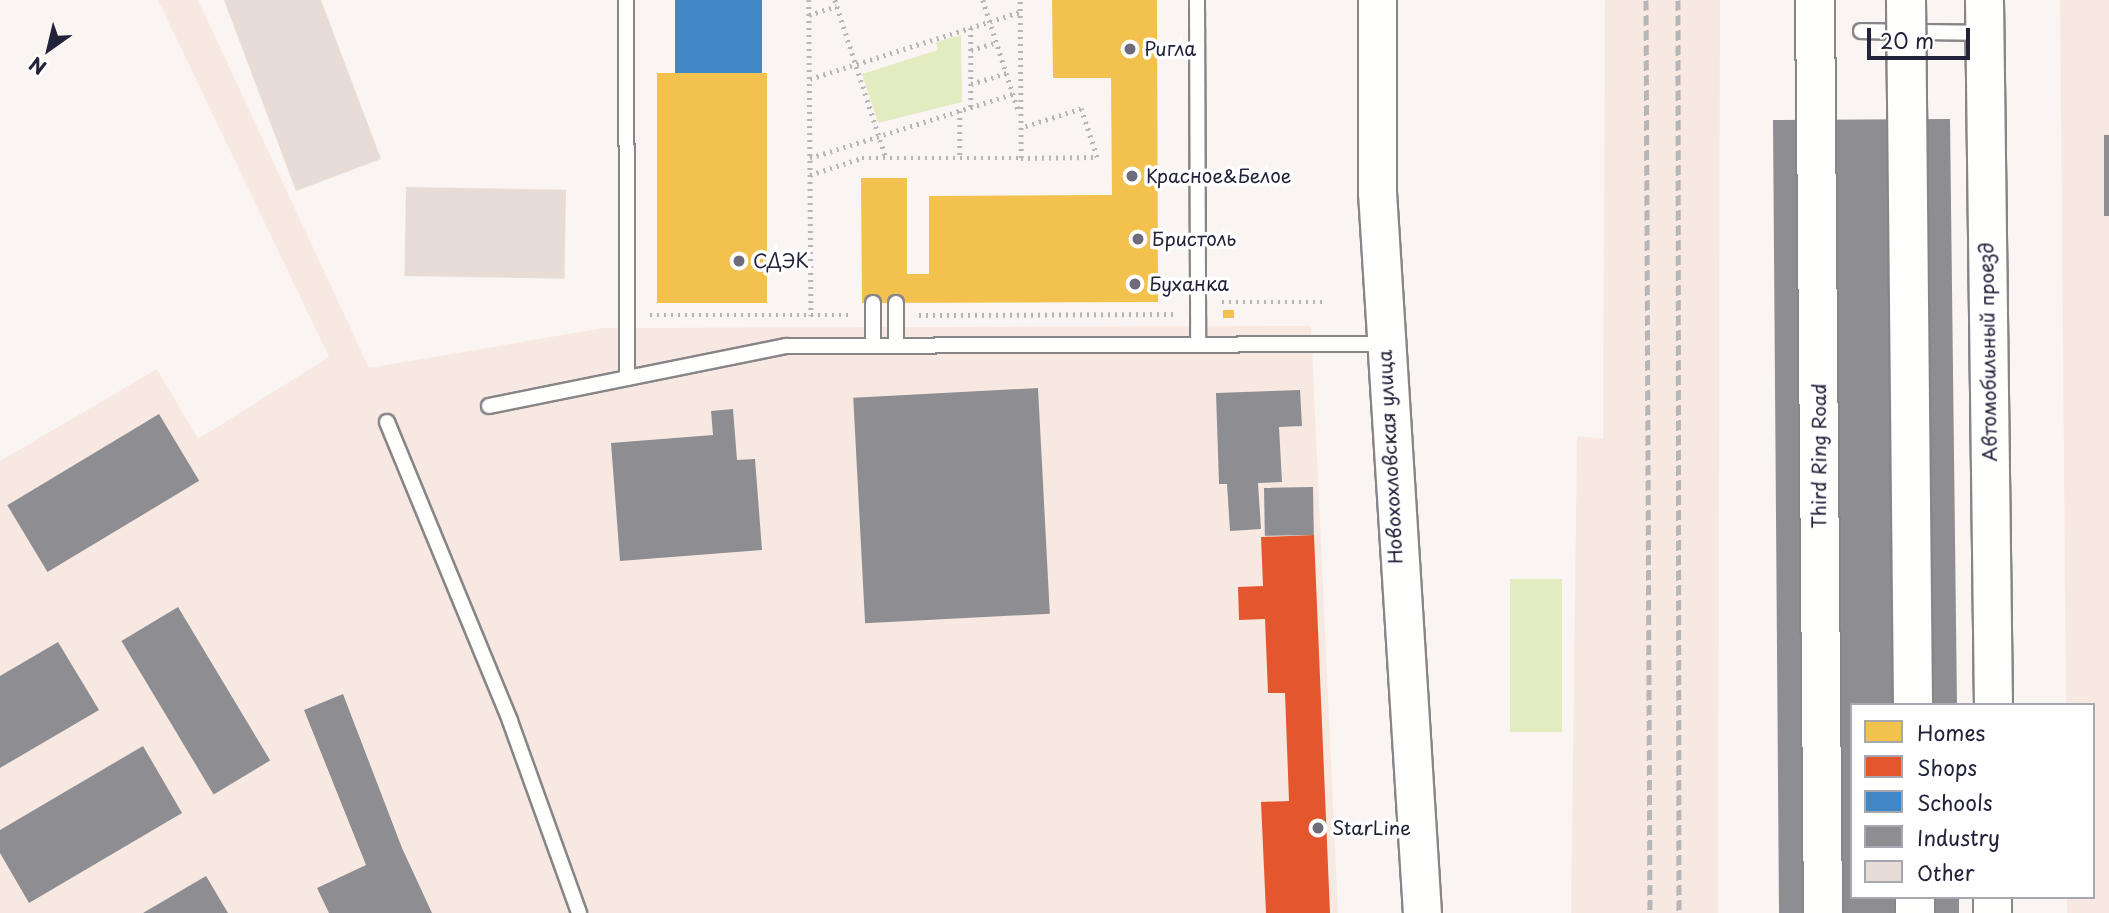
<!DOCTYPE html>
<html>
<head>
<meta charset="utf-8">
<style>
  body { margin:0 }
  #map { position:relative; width:2109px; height:913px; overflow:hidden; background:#faf5f2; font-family:"Playpen Sans",sans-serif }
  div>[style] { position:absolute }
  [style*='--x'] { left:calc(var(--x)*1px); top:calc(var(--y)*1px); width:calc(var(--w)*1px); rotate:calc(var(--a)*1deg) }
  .built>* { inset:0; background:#f7e9e2 }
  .green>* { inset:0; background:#e3ecc1; transform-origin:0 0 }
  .homes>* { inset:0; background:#f2c14e; transform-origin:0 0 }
  .shops>* { inset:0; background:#e4572e }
  .schools>* { inset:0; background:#3f88c5; transform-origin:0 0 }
  .industry>* { inset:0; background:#8d8d92; transform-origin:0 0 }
  .building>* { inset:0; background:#e7dcd6; transform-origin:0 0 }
  .path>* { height:4.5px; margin-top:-2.25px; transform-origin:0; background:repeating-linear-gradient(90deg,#b6b5b8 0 2px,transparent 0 7px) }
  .roads { filter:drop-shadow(2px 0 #888589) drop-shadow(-2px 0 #888589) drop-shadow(0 2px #888589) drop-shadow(0 -2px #888589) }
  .service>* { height:14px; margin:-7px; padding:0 7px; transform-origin:7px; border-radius:7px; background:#fefefd }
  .tertiary>* { height:37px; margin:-18.5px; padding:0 18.5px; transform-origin:18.5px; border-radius:18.5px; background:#fefefd }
  .primary>* { height:38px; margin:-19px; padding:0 19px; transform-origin:19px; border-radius:19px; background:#fefefd }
  .rail>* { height:5px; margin-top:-2.5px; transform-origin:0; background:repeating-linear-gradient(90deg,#b6b5b8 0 10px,transparent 0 15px) }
  .bridges { filter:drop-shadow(2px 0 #888589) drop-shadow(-2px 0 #888589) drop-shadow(0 2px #888589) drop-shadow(0 -2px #888589) }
  .primary-bridge>* { height:38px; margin:-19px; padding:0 19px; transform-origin:19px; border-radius:19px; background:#fefefd }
  .dots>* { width:19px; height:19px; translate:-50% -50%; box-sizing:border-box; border:4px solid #fff; border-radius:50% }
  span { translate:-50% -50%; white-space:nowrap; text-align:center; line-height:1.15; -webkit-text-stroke:7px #fff; paint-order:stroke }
  .poi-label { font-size:19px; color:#22223b }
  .left { translate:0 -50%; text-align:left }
  .street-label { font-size:19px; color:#22223b }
  .legend { position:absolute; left:1850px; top:703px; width:245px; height:196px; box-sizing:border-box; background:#fff; border:2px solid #a7a7b1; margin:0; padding:9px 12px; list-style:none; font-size:21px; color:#22223b }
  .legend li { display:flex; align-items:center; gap:14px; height:35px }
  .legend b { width:35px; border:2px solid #a7a7b1 }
  .north { position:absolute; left:14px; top:14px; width:70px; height:70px; -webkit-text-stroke:5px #fff; paint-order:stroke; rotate:214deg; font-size:19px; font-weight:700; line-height:28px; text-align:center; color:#22223b }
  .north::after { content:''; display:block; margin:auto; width:24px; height:32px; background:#22223b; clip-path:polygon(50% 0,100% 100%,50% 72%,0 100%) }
  .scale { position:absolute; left:1867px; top:28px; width:103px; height:32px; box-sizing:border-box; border:4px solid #22223b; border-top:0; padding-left:9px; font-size:21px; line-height:24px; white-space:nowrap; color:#22223b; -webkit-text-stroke:5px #fff; paint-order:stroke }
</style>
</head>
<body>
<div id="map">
  <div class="built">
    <i style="clip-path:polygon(158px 0,198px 0,369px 368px,604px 328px,1311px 326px,1338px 913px,0 913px,0 461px,157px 369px,198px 439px,329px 357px)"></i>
    <i style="clip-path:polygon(1605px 0,1720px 0,1718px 913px,1571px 913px,1577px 436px,1603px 439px)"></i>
    <i style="clip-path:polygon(2060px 0,2109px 0,2109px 913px,2067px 913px,2067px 897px,2093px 897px,2093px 705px,2066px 705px)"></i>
  </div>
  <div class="green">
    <i style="clip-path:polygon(961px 35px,962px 102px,878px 123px,862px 74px,938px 50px,936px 42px)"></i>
    <i style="left:1510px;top:579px;width:52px;height:153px"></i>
  </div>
  <div class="homes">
    <i style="clip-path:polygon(1052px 0,1157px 0,1158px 302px,862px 303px,861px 178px,907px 178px,907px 274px,929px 274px,929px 196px,1112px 195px,1111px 78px,1053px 78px)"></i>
    <i style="left:657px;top:73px;width:110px;height:230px"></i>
    <i style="left:1223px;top:310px;width:11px;height:8px"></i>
  </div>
  <div class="shops">
    <i style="clip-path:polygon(1314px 535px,1330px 913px,1266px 913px,1261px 802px,1289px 801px,1285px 693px,1268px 693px,1265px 619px,1239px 620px,1238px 587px,1263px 586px,1261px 537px)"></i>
  </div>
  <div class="schools">
    <i style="left:675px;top:0;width:87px;height:73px"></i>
  </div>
  <div class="industry">
    <i style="clip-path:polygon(1950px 119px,1957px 705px,1852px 705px,1852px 897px,1959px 897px,1959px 913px,1779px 913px,1773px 120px)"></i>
    <i style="left:2104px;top:135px;width:5px;height:81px"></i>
    <i style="left:1038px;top:388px;width:226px;height:185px;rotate:87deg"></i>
    <i style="clip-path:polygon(1300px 390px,1302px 426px,1279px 427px,1282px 482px,1258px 483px,1261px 529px,1230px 531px,1227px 484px,1219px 484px,1216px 393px)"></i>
    <i style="clip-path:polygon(733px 409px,737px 460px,755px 459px,762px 550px,620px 561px,611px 443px,713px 435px,711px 411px)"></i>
    <i style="left:159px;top:414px;width:78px;height:177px;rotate:59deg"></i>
    <i style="left:1313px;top:487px;width:48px;height:49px;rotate:89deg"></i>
    <i style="left:178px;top:607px;width:179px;height:66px;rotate:59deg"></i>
    <i style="clip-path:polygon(58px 642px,99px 710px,0 768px,0 676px)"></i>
    <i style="clip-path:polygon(343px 694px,402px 848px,432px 913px,329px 913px,317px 888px,366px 865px,304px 710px)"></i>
    <i style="clip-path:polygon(143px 746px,182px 813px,29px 903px,0 853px,0 830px)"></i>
    <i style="clip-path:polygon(206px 876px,228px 913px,143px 913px)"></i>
  </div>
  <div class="building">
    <i style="clip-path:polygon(224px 0,321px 0,381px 159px,296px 191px)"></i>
    <i style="left:406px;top:187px;width:160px;height:89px;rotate:1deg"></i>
  </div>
  <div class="path">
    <i style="--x:809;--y:0;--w:316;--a:89.6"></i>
    <i style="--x:835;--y:0;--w:166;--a:72.1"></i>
    <i style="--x:983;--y:0;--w:119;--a:72.3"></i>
    <i style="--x:809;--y:15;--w:29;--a:-18"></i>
    <i style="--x:971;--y:28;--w:79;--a:90"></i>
    <i style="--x:971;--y:50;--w:27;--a:-17"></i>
    <i style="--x:810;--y:79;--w:220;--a:-17.7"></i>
    <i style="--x:971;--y:84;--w:37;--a:-17"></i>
    <i style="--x:960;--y:111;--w:47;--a:90"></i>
    <i style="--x:810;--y:158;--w:213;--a:-17.5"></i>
    <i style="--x:1021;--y:158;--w:76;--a:-0.8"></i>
    <i style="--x:1097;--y:157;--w:51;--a:-108.4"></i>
    <i style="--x:1081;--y:109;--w:63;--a:162.4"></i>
    <i style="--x:810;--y:175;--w:55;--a:-18.1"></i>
    <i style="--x:862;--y:158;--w:159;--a:0"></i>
    <i style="--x:1021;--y:158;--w:158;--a:-90.4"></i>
    <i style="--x:1222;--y:302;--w:101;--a:0"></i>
    <i style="--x:650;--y:315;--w:201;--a:0"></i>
    <i style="--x:919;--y:315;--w:257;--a:-0.2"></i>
  </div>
  <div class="roads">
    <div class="service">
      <i style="--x:626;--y:0;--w:378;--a:89.8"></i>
      <i style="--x:1197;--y:0;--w:344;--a:89.8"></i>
      <i style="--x:1861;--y:31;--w:122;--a:0.9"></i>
      <i style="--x:873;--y:303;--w:42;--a:90"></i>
      <i style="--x:896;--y:303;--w:42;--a:90"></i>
      <i style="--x:489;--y:406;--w:303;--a:-11.4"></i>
      <i style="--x:786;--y:346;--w:598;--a:-0.19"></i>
      <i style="--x:387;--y:422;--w:323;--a:67.6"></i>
      <i style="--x:510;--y:721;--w:204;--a:70.2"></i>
    </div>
    <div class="tertiary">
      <i style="--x:1377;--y:0;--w:192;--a:90"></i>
      <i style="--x:1377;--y:192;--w:722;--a:86.43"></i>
      <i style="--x:1984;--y:0;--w:705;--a:89.27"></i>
      <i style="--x:1992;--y:913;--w:16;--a:-90"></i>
    </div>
    <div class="primary">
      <i style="--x:1815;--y:0;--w:913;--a:89.5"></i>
      <i style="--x:1915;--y:897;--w:16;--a:90"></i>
    </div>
  </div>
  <div class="rail">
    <i style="--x:1646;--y:0;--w:913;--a:89.75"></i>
    <i style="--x:1678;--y:0;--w:913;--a:89.94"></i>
  </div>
  <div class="bridges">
    <div class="primary-bridge">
      <i style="--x:1906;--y:0;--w:705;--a:89.43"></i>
    </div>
  </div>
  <div class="dots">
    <i style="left:1130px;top:49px;background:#6e6c7b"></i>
    <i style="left:1132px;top:176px;background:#6e6c7b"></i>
    <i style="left:1138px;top:239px;background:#6e6c7b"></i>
    <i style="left:739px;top:261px;background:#6e6c7b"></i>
    <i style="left:1135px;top:284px;background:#6e6c7b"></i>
    <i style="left:1318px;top:828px;background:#6e6c7b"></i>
  </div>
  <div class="poi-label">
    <span class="left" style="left:1144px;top:49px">Ригла</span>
    <span class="left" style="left:1146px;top:176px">Красное&amp;Белое</span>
    <span class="left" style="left:1152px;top:239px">Бристоль</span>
    <span class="left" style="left:753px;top:261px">СДЭК</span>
    <span class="left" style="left:1149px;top:284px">Буханка</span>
    <span class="left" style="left:1332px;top:828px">StarLine</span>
  </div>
  <div class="street-label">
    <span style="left:1988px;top:352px;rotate:-91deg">Автомобильный проезд</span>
    <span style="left:1819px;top:456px;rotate:-90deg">Third Ring Road</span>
    <span style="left:1390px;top:457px;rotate:-93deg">Новохохловская улица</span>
  </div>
  <ul class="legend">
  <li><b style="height:19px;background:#f2c14e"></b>Homes</li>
  <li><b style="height:19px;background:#e4572e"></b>Shops</li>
  <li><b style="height:19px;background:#3f88c5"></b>Schools</li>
  <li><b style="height:19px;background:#8d8d92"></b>Industry</li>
  <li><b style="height:19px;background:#e7dcd6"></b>Other</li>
  </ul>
  <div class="north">N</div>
  <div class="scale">20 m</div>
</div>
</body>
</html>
